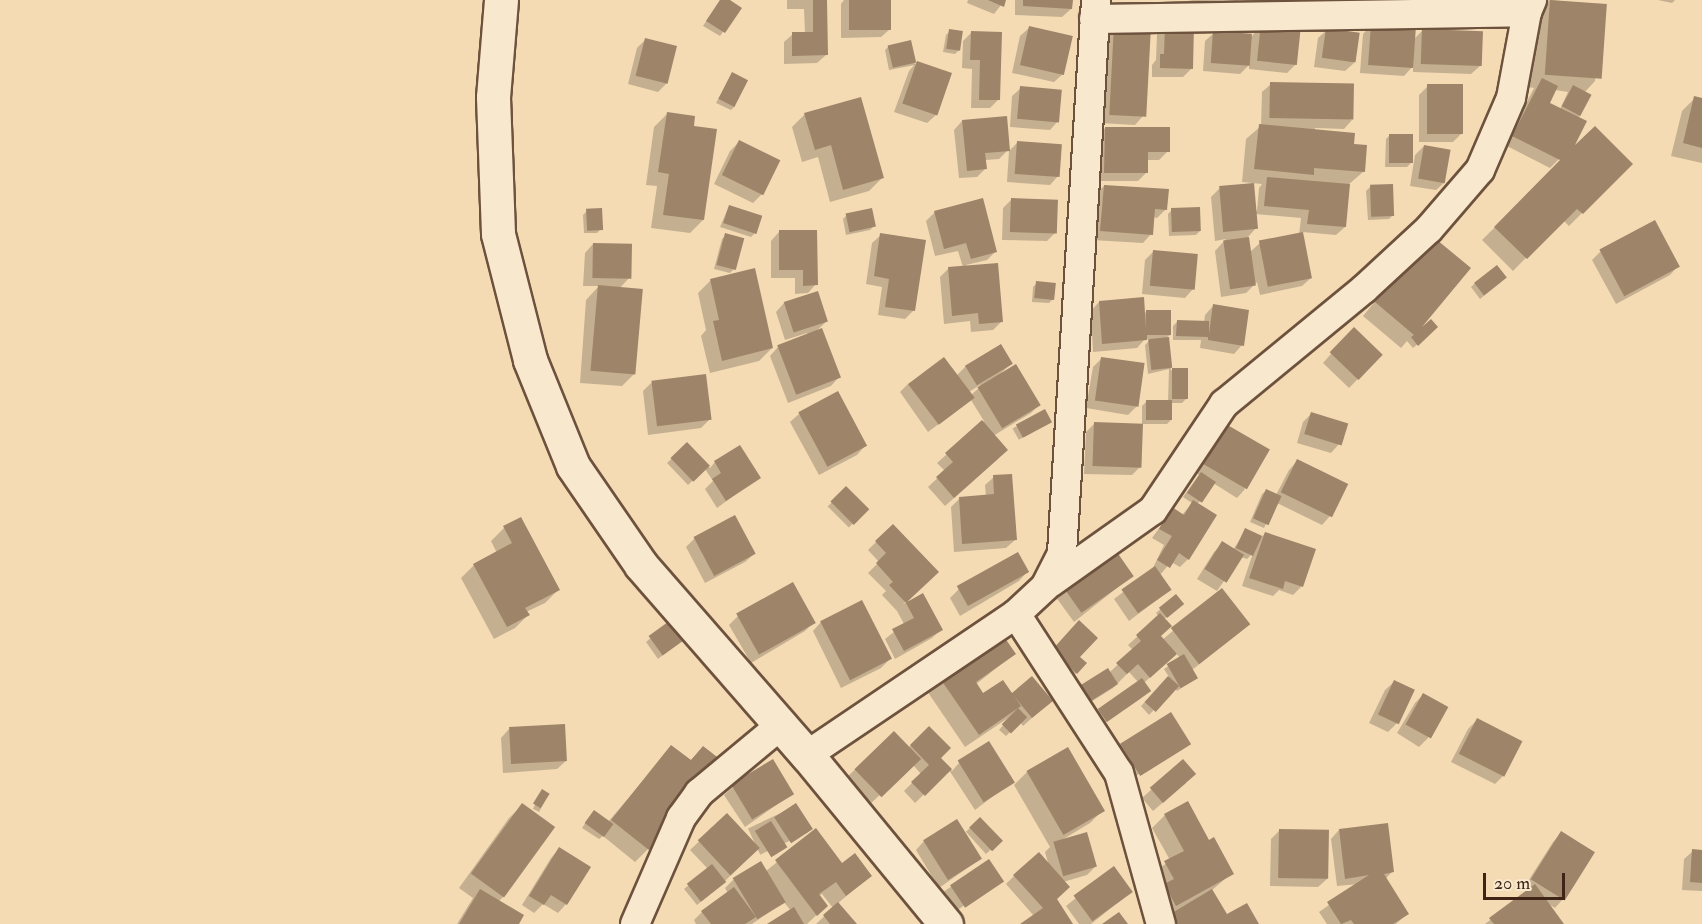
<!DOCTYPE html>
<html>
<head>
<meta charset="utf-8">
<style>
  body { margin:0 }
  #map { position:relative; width:1702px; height:924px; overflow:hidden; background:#f5dbb4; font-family:"IM FELL Double Pica",serif }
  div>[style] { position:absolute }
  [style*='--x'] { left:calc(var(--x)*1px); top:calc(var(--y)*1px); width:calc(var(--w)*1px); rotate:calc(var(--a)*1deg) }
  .shadow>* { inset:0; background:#0003; transform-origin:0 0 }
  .building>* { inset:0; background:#9e8469; transform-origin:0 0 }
  .roads { filter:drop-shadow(2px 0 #6d523e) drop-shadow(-2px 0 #6d523e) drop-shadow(0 2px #6d523e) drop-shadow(0 -2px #6d523e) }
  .street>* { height:28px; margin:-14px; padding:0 14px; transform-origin:14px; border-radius:14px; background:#f8e8ce }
  .secondary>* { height:33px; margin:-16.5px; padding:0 16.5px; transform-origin:16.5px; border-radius:16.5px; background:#f8e8ce }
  span { translate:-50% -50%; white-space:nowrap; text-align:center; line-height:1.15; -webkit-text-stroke:4.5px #f8e8ce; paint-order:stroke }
  .scale { position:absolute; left:1483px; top:873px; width:82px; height:27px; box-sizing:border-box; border:3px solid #402517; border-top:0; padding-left:8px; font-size:18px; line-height:21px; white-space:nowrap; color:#402517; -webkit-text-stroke:4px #f8e8ce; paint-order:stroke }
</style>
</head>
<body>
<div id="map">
  <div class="shadow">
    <i style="clip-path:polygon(720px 0,727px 0,740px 8px,720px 36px,703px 26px)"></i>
    <i style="clip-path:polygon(787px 0,826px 0,826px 55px,817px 63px,784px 64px,784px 42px,793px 34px,805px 33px,804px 9px,787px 9px)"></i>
    <i style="clip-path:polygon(844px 0,889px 0,890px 29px,881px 37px,841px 38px,841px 4px)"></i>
    <i style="clip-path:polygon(968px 0,1005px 0,994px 14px,967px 3px)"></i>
    <i style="clip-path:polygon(1015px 0,1071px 0,1071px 9px,1062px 17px,1015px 15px)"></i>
    <i style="clip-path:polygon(1187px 0,1239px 0,1232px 7px)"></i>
    <i style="clip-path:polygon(evenodd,1549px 0,1605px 5px,1595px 81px,1584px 93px,1574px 144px,1550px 168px,1505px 145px,1534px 88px,1528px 87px,1538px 11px,1549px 0,1555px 90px,1568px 92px,1560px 109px,1548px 103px,1555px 90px)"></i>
    <i style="clip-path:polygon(1658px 0,1675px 0,1672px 3px)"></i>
    <i style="clip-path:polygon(1261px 24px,1296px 64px,1287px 73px,1249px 69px,1249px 65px,1240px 74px,1203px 71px,1205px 41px,1214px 33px,1252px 36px)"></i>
    <i style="clip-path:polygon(1166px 25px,1192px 68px,1183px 77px,1152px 77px,1152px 65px,1156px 60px,1157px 34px)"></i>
    <i style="clip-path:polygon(1371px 25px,1414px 39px,1423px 30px,1480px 66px,1471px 74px,1413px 72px,1413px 66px,1404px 76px,1360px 73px,1363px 34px)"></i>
    <i style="clip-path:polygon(1115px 27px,1143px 116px,1135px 125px,1100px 123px,1106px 35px)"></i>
    <i style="clip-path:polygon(1029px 28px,1063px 74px,1054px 82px,1012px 73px,1020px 36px)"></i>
    <i style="clip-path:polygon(1327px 30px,1354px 63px,1345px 71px,1314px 67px,1318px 38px)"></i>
    <i style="clip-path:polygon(950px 31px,959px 50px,955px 54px,943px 52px,946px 35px)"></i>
    <i style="clip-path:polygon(972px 32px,998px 100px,990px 108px,971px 108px,972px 69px,962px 68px,963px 41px)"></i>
    <i style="clip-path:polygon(646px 39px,667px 83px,658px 92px,628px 84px,637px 48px)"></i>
    <i style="clip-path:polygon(910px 42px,915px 65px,889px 70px,885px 50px,889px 46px)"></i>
    <i style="clip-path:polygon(917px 62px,936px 115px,927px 123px,894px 112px,909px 71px)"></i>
    <i style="clip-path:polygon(732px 74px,735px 106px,731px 110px,716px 103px)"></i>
    <i style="clip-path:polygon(evenodd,1271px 84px,1352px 120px,1344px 129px,1315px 128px,1315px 131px,1353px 145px,1363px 172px,1348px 185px,1345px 227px,1336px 235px,1302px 232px,1311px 278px,1302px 286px,1260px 295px,1257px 282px,1246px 293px,1221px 297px,1215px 251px,1226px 239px,1215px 241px,1211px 197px,1219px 189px,1257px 211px,1259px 188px,1262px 184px,1242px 182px,1246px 139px,1261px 126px,1262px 92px,1271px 84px,1255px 214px,1301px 218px,1299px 235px,1260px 243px,1250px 252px,1248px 237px,1256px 228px,1255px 214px)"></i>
    <i style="clip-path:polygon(1428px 86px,1462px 133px,1453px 142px,1419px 142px,1419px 95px)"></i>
    <i style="clip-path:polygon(1021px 88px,1058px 121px,1050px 130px,1010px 127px,1012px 96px)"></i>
    <i style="clip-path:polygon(1695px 98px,1702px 99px,1702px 163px,1671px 156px,1682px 111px)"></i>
    <i style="clip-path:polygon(667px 114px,692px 128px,703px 220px,690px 233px,651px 228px,657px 186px,646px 185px,654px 127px)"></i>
    <i style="clip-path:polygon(805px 114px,882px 178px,869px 191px,830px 202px,818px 157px,802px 162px,792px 127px)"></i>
    <i style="clip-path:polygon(962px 121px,1008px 150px,999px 159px,985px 160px,986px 168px,977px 177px,959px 178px,954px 130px)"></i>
    <i style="clip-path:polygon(1105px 128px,1168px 151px,1159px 160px,1146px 160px,1146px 173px,1138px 181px,1096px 181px,1097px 137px)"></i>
    <i style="clip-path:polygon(1595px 128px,1631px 164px,1569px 226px,1563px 220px,1513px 271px,1482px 240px)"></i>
    <i style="clip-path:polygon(1390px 135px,1411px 163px,1407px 167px,1385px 167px,1386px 139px)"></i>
    <i style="clip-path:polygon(739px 142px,762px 194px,753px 203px,714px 184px,730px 151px)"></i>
    <i style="clip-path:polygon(1018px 142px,1058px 176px,1050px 185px,1007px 182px,1009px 151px)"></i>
    <i style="clip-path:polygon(1424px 146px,1445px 182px,1436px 190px,1410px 186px,1415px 155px)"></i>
    <i style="clip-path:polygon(1104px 186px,1166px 209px,1157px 218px,1153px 217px,1151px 234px,1143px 243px,1092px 240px,1095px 195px)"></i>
    <i style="clip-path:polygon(1370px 187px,1393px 215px,1389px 219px,1368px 220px,1366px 191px)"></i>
    <i style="clip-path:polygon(1011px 200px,1056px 232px,1047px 241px,1002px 240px,1003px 208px)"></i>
    <i style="clip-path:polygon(729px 206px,755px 233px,751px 237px,720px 227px)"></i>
    <i style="clip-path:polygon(1172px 210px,1200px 231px,1196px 235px,1169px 236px,1168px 214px)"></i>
    <i style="clip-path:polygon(587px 211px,601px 229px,597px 233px,584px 233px,583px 215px)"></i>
    <i style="clip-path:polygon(935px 212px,996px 251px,987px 260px,966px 265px,1002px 321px,993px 330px,971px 332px,970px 321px,944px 324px,940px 277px,948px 269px,963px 267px,958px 251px,935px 256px,926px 221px)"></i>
    <i style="clip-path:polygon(847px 215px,874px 226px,870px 230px,846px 235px,843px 219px)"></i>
    <i style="clip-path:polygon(779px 232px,816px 284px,808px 293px,795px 294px,795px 278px,771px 278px,771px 241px)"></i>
    <i style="clip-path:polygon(726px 235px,734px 269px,730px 273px,714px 269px,722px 239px)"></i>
    <i style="clip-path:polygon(881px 235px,913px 311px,905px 319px,878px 315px,882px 287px,866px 284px,872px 243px)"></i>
    <i style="clip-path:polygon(593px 244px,629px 278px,619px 289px,635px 373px,622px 386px,580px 383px,586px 300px,599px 286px,583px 286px,585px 253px)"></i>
    <i style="clip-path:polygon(1418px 250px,1416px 332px,1436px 327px,1413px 348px,1407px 341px,1401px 348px,1363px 316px)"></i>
    <i style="clip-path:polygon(1601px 251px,1678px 266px,1670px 275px,1616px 304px,1592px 260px)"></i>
    <i style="clip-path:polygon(1153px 252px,1193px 289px,1185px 298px,1142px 294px,1145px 260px)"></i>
    <i style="clip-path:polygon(711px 280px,772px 348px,759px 361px,710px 373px,701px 336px,706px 330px,698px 293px)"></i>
    <i style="clip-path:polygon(1501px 282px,1480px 299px,1471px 287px,1475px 283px)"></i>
    <i style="clip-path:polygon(1037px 283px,1053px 299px,1049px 303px,1032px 302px,1033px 287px)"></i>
    <i style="clip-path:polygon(817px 292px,827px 321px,814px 333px,839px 377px,831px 386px,788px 403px,770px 356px,778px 347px,808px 335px,807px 333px,785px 340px,776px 312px,784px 303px)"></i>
    <i style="clip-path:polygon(1099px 302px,1143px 315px,1147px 311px,1170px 335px,1167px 337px,1171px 371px,1173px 369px,1186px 399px,1182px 403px,1171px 403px,1171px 420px,1167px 424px,1142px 424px,1142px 406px,1146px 402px,1168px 402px,1169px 369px,1148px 374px,1145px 345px,1151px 339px,1145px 339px,1137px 348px,1093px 352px,1091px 311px)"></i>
    <i style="clip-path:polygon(1213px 306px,1242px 345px,1234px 354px,1200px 348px,1201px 340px,1173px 340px,1173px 326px,1177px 322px,1204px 323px,1205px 315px)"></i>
    <i style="clip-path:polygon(1345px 338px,1381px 355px,1349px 388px,1323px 363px)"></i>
    <i style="clip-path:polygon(1102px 358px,1137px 406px,1128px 415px,1086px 408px,1093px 367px)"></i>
    <i style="clip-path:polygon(evenodd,1011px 364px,1001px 373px,1039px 405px,1031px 413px,993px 436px,998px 459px,945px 506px,928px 487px,945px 471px,937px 463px,984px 421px,971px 400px,928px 432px,900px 392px,908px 384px,956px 376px,966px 366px,1011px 364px,980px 385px,981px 386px,971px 395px,969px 392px,980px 385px)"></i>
    <i style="clip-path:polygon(651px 383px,710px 419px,701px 428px,648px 435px,643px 391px)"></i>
    <i style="left:1044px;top:411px;width:13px;height:36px;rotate:61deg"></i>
    <i style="clip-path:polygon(1312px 413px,1339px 444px,1331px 453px,1297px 443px,1303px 422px)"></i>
    <i style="clip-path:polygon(799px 414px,865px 446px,857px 455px,819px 475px,790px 422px)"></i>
    <i style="clip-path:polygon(1094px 424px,1140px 467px,1132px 475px,1084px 474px,1086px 432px)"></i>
    <i style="clip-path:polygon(1216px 434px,1245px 489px,1237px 498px,1213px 483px,1197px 505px,1188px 559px,1180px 567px,1171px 562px,1160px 575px,1170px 590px,1129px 621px,1114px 599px,1152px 570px,1164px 545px,1152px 538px,1173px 509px,1182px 515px,1192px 503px,1183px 497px,1199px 475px,1193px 471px)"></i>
    <i style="clip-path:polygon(687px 444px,710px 468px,715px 462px,759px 477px,717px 508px,705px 489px,713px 481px,705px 469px,688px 485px,667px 463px)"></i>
    <i style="clip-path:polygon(1297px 461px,1330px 516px,1322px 525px,1277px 503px,1264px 528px,1250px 522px,1262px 494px,1266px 491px,1276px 495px,1289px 470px)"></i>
    <i style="clip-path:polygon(994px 477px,1015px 540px,1006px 548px,954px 552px,951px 507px,960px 498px,986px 497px,985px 485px)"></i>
    <i style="left:846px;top:488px;width:30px;height:26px;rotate:45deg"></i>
    <i style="clip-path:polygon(521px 519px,558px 590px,545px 603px,526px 612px,528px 615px,515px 628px,494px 639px,461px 578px,474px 565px,497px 553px,491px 541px,504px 528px)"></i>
    <i style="clip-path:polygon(1246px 530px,1261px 538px,1265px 533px,1314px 550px,1301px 587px,1293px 595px,1279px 590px,1273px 596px,1242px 586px,1253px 553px,1247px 559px,1241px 557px,1217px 591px,1197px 579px,1214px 552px,1223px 543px,1233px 550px)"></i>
    <i style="clip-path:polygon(695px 538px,754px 554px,745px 562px,705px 583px,686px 547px)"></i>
    <i style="clip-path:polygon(876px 542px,937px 572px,903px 604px,922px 595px,941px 630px,932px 638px,895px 659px,885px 639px,904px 624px,897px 611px,882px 595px,886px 591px,868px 573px,879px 562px,868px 550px)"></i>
    <i style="clip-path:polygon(1017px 554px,1027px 572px,1019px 581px,960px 616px,950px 598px,959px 589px)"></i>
    <i style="clip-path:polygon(1132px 576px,1074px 622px,1053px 593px,1062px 584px)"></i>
    <i style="clip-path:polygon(792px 585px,814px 622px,805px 631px,751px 663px,729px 625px,738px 616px)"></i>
    <i style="clip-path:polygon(1222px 590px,1240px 632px,1192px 670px,1192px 681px,1177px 691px,1175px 688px,1149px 715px,1141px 706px,1169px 677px,1164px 669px,1180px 658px,1176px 653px,1144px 683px,1149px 691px,1140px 699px,1096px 729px,1089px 718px,1138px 682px,1129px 672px,1113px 688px,1086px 705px,1077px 691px,1107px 670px,1109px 673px,1133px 650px,1128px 645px,1159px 617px,1156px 613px,1176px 596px,1178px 607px,1164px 619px,1159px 636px,1162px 640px)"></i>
    <i style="clip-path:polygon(821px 622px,890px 659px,881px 668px,841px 688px,813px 631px)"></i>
    <i style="clip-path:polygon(667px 624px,676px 645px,658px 659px,646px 642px)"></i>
    <i style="clip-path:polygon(1014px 654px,975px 685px,983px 696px,1011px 696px,1032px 678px,1042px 709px,1023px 726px,1020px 722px,1006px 736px,999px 730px,1011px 716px,965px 747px,923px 685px)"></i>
    <i style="clip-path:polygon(1078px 657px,1076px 673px,1067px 681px,1044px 660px)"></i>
    <i style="clip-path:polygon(1394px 682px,1397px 723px,1388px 732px,1369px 723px,1385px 690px)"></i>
    <i style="clip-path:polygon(1423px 695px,1428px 738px,1419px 747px,1397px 733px,1415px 703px)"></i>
    <i style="left:1171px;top:714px;width:35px;height:71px;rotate:59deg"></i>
    <i style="clip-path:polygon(1477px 720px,1521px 742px,1503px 776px,1495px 784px,1451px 762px,1468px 729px)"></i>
    <i style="clip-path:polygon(929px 728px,939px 758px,952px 771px,959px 763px,1013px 781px,975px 810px,949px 770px,915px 803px,904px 791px,921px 774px,913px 765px,870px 804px,846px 778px,894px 733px,908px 748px)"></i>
    <i style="clip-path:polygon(509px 729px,566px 761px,557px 769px,503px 773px,501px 738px)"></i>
    <i style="clip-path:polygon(672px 747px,690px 761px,703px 748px,648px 849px,635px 862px,603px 836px,599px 839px,582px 828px,590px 816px,608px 822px)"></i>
    <i style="clip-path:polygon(1183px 761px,1186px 783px,1153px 811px,1142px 798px)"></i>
    <i style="clip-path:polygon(1027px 772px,1103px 810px,1090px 823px,1062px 840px,1095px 867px,1087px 875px,1063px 882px,1056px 899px,1071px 924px,1023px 924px,1034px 916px,1006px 884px,1014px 876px,1049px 866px,1045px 852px,1050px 847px,1014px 785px)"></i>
    <i style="clip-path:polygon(733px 787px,792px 794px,745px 827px,724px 795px)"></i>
    <i style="left:542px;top:791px;width:7px;height:20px;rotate:27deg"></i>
    <i style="clip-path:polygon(522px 805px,503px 897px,498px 902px,517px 924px,457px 924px,473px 898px,459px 888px,509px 818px)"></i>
    <i style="left:796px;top:806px;width:29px;height:53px;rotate:65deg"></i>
    <i style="clip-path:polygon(727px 815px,758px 848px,720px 886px,697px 905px,684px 889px,708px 869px,690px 850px)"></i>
    <i style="clip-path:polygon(1165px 815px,1209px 842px,1232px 873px,1211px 891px,1227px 916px,1257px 924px,1161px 924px,1152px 875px,1170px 860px,1152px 828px)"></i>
    <i style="left:980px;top:819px;width:30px;height:19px;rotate:48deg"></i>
    <i style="clip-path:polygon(1280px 830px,1327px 879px,1318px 887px,1270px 886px,1271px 839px)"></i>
    <i style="clip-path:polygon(1339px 830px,1392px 872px,1386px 878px,1407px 914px,1396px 924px,1327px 924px,1319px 912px,1359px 884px,1337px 886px,1331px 839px)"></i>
    <i style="clip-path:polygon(816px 831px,841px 865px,870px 876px,837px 904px,855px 924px,816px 924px,833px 908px,822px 894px,819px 896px,826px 906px,807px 924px,770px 924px,791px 911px,784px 902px,752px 924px,696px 924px,694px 920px,702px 912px,728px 893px,725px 888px,734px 879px,766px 871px)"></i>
    <i style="clip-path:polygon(1561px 833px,1593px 852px,1563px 899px,1555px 908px,1547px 903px,1562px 924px,1485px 924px,1528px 891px,1523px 889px,1553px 842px)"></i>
    <i style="clip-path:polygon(924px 841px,980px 859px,939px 888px,916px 850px)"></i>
    <i style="clip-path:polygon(559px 849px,566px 904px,558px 913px,543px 904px,534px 913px,522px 905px,551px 858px)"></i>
    <i style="clip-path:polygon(1693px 851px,1702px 851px,1702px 891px,1682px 890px,1684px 859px)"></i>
    <i style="left:989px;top:861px;width:23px;height:58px;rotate:56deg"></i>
    <i style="clip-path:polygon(1113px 868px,1131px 892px,1091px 924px,1079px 924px,1066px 906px)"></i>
  </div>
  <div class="building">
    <i style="clip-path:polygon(720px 0,730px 0,742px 8px,725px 33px,706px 21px)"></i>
    <i style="clip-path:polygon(813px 0,827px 0,828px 55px,792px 56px,792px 32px,813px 32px)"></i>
    <i style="left:849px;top:0;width:42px;height:30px"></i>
    <i style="clip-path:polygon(988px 0,1006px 0,1004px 7px)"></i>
    <i style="clip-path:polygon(1023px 0,1073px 0,1072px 9px,1023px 6px)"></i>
    <i style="left:1550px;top:0;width:57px;height:75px;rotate:4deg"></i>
    <i style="left:1261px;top:23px;width:40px;height:38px;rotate:6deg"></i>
    <i style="clip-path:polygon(1165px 24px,1194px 24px,1193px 69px,1160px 68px,1160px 54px,1164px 54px)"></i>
    <i style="left:1371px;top:24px;width:45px;height:41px;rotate:4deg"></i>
    <i style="left:1114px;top:25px;width:37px;height:90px;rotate:3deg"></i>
    <i style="left:1029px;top:26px;width:45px;height:40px;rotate:13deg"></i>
    <i style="left:1326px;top:28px;width:34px;height:30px;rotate:8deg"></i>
    <i style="left:949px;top:29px;width:14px;height:20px;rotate:8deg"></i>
    <i style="left:1422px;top:29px;width:61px;height:35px;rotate:2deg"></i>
    <i style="clip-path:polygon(971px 31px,1002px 32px,1000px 100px,979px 100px,980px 60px,970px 60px)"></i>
    <i style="left:1213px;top:31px;width:39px;height:32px;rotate:4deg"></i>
    <i style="left:645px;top:38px;width:33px;height:39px;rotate:14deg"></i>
    <i style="left:911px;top:40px;width:23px;height:24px;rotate:77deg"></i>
    <i style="left:917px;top:61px;width:37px;height:45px;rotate:19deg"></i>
    <i style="left:732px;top:72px;width:18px;height:30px;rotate:27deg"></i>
    <i style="clip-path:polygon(1542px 78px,1558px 86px,1550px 103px,1587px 121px,1575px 145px,1595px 126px,1633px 164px,1583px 214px,1577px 209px,1527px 259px,1494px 227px,1560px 160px,1512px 136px)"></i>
    <i style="left:1270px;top:82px;width:84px;height:36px;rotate:1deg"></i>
    <i style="left:1463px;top:84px;width:50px;height:36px;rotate:90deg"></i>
    <i style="left:1573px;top:85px;width:21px;height:24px;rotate:28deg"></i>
    <i style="left:1020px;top:86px;width:42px;height:33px;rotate:5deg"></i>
    <i style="clip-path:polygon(1694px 96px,1702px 98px,1702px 148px,1683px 143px)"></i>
    <i style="clip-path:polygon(861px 97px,884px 178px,843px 190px,831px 145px,815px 150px,804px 113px)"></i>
    <i style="clip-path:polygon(667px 112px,695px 116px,694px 126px,717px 129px,704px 220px,663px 215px,669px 174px,658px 172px)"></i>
    <i style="clip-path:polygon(1007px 116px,1010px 151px,985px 153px,987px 169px,967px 171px,962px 120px)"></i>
    <i style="clip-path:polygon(1259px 124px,1355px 133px,1354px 144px,1367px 145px,1365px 172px,1314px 168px,1314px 175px,1254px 169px)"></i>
    <i style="clip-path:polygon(1105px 127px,1170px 127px,1170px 152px,1148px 152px,1148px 173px,1104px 173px)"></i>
    <i style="left:1389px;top:134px;width:24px;height:29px"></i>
    <i style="left:739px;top:140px;width:46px;height:39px;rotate:26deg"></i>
    <i style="left:1017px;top:141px;width:45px;height:33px;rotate:4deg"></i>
    <i style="left:1424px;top:145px;width:27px;height:34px;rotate:10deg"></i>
    <i style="clip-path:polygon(1267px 177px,1350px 184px,1346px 227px,1307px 224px,1309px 210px,1264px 206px)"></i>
    <i style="left:1254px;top:183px;width:46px;height:35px;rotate:85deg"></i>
    <i style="left:1393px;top:184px;width:32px;height:23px;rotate:88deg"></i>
    <i style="clip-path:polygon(1104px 185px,1169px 189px,1167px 210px,1155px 209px,1153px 235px,1100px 231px)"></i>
    <i style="clip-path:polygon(983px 198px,997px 252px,971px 259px,966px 243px,944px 249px,934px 211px)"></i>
    <i style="left:1011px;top:198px;width:47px;height:34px;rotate:2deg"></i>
    <i style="left:729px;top:205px;width:35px;height:19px;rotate:18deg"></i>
    <i style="left:1200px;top:207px;width:24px;height:29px;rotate:88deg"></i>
    <i style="left:602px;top:208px;width:22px;height:16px;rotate:87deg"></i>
    <i style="left:872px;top:208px;width:19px;height:27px;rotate:78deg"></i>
    <i style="left:1655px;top:220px;width:53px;height:63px;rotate:62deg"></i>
    <i style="clip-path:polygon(779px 230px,817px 230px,818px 285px,803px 286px,803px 270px,779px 270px)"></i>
    <i style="left:1303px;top:232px;width:47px;height:45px;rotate:79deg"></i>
    <i style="left:725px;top:233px;width:20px;height:33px;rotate:15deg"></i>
    <i style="clip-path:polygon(880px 233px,926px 240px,915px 311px,885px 307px,889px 279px,874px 276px)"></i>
    <i style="clip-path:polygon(1431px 235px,1471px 268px,1422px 327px,1431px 319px,1438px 327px,1418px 346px,1411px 337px,1414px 335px,1375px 302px)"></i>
    <i style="left:1249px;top:237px;width:49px;height:26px;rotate:82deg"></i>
    <i style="left:593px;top:243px;width:39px;height:35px;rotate:1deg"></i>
    <i style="left:1153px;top:250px;width:45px;height:36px;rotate:5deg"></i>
    <i style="clip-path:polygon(998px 263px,1003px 322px,979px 324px,978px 313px,952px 316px,948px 267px)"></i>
    <i style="left:1497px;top:265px;width:16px;height:29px;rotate:52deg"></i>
    <i style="clip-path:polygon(755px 268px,773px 348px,722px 361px,713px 321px,719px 320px,710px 279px)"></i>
    <i style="left:1036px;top:281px;width:20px;height:17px;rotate:6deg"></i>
    <i style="left:598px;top:285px;width:45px;height:86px;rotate:5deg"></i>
    <i style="left:818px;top:291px;width:32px;height:36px;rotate:72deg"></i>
    <i style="clip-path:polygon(1144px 297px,1146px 329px,1146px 310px,1171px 310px,1171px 335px,1147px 335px,1147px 340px,1102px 344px,1099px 301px)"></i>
    <i style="clip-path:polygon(1213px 304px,1249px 310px,1244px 346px,1208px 340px,1208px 337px,1176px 336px,1177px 320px,1209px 321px,1209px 334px)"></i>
    <i style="left:1354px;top:327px;width:40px;height:35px;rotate:44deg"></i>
    <i style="left:822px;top:328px;width:53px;height:48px;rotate:69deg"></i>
    <i style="left:1169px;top:337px;width:31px;height:21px;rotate:84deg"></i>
    <i style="left:1001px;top:344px;width:23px;height:42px;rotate:59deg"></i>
    <i style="left:944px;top:357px;width:51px;height:45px;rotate:53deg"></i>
    <i style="left:1101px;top:357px;width:44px;height:44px;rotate:8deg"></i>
    <i style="left:1016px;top:364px;width:48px;height:45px;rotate:59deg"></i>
    <i style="left:1172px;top:368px;width:16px;height:31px"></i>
    <i style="left:706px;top:374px;width:46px;height:55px;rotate:83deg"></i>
    <i style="left:838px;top:391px;width:62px;height:45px;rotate:62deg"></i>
    <i style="left:1146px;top:400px;width:26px;height:20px"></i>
    <i style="left:1045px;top:409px;width:15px;height:33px;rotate:62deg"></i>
    <i style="left:1311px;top:412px;width:39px;height:23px;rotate:17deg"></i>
    <i style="clip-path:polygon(982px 420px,1008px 450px,954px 498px,936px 477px,953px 462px,945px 453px)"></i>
    <i style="left:1094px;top:422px;width:49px;height:44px;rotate:2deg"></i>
    <i style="left:1224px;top:423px;width:53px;height:46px;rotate:30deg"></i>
    <i style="left:687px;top:442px;width:33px;height:23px;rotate:46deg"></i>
    <i style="clip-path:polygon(740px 445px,761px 478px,726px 501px,712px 479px,721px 473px,714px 461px)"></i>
    <i style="left:1297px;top:459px;width:57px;height:37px;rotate:26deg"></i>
    <i style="left:1201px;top:472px;width:18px;height:25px;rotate:34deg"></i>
    <i style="clip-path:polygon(1012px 474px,1017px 540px,962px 544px,959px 497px,994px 494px,993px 475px)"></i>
    <i style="left:846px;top:486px;width:33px;height:22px;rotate:45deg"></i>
    <i style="left:1266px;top:489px;width:17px;height:32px;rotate:24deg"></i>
    <i style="clip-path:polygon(1193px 500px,1217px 515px,1189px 560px,1179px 553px,1170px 568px,1157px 560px,1172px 536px,1159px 529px,1172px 507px,1184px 515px)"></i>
    <i style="left:735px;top:515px;width:44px;height:47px;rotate:62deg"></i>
    <i style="clip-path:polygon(521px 517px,560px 590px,525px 608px,530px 615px,507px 627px,473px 564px,512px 543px,503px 526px)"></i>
    <i style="clip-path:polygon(893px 524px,939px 572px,907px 602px,923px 593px,943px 630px,904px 651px,892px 629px,914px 618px,906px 603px,889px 585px,893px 582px,876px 563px,886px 553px,875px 541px)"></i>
    <i style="left:1245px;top:528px;width:19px;height:22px;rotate:25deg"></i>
    <i style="clip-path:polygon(1265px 532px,1316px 549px,1303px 587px,1285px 581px,1283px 589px,1249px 578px)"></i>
    <i style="left:1222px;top:541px;width:26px;height:33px;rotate:32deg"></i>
    <i style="left:1112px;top:545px;width:38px;height:64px;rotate:55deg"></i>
    <i style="left:1018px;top:552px;width:23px;height:70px;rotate:61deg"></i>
    <i style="left:1155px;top:566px;width:29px;height:41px;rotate:55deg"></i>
    <i style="left:793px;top:582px;width:47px;height:65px;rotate:61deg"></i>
    <i style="left:1222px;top:588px;width:46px;height:65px;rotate:52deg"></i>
    <i style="left:1176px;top:594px;width:13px;height:22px;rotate:51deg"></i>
    <i style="left:862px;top:600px;width:66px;height:47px;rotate:63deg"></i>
    <i style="clip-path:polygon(1160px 613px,1172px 626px,1161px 636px,1177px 654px,1150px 678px,1138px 664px,1127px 674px,1116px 663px,1141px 641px,1136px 635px)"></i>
    <i style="clip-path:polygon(1079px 620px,1098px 638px,1080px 657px,1087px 663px,1077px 674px,1052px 650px)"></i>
    <i style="left:668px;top:622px;width:24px;height:24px;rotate:54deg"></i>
    <i style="clip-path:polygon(998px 628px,1016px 654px,976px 682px,983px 693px,1003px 680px,1012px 693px,1032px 676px,1053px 701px,1032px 718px,1014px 696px,1021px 706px,979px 735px,935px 671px)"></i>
    <i style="left:1184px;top:654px;width:28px;height:20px;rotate:60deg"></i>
    <i style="left:1108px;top:668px;width:19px;height:33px;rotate:58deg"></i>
    <i style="left:1168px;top:676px;width:15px;height:35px;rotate:42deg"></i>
    <i style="left:1142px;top:678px;width:16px;height:54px;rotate:55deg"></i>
    <i style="left:1394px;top:680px;width:23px;height:38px;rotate:25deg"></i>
    <i style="left:1423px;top:693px;width:29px;height:36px;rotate:29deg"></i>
    <i style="left:1018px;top:708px;width:13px;height:23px;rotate:45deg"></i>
    <i style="left:1171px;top:712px;width:38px;height:60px;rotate:58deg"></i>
    <i style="left:1477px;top:718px;width:51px;height:40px;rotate:27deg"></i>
    <i style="left:565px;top:724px;width:37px;height:56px;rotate:87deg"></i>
    <i style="clip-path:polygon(929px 726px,951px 748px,941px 758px,952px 769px,925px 796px,911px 782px,929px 765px,910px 745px)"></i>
    <i style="left:894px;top:731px;width:39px;height:55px;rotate:46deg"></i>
    <i style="left:989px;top:741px;width:49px;height:37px;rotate:58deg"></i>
    <i style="clip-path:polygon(671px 745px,691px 760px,703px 746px,721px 760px,649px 850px,611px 820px)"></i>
    <i style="left:1068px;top:747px;width:74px;height:48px;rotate:60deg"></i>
    <i style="left:773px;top:759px;width:41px;height:49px;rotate:59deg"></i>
    <i style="left:1183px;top:759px;width:20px;height:44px;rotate:49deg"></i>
    <i style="left:542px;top:789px;width:9px;height:17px;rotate:32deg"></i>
    <i style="clip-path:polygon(1188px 801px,1209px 840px,1214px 837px,1234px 874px,1176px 906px,1164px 884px,1174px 879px,1164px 861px,1184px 851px,1164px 814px)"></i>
    <i style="left:522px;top:803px;width:41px;height:87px;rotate:36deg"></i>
    <i style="left:796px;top:803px;width:31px;height:26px;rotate:57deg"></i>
    <i style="left:594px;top:810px;width:24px;height:16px;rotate:36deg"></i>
    <i style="left:727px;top:813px;width:48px;height:40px;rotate:47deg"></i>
    <i style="left:980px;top:817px;width:33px;height:15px;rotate:46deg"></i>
    <i style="left:957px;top:819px;width:47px;height:40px;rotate:58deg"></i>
    <i style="left:771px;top:821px;width:31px;height:19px;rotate:58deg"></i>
    <i style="clip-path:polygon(1388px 823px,1394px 872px,1384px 874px,1409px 914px,1393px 924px,1354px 924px,1351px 920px,1341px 924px,1327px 902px,1369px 875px,1345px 879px,1339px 829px)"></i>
    <i style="clip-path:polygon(816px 828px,842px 863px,855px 853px,872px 876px,846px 896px,836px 882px,819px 894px,828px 906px,817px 916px,775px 860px)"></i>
    <i style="left:1279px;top:829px;width:50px;height:49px;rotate:1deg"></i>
    <i style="left:1561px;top:831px;width:40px;height:57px;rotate:32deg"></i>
    <i style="left:1087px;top:832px;width:36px;height:35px;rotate:74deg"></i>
    <i style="clip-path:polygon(559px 847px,591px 867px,567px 905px,551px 895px,544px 905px,529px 896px)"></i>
    <i style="clip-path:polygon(1692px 849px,1702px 850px,1702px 883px,1690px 882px)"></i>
    <i style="clip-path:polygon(1039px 852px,1070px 887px,1057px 899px,1073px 924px,1020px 924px,1043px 908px,1013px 875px)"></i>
    <i style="left:989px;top:859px;width:27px;height:47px;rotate:56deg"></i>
    <i style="left:761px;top:861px;width:48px;height:33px;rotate:59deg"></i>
    <i style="left:712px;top:864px;width:23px;height:32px;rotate:52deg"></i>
    <i style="left:1114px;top:866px;width:32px;height:50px;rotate:54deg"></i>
    <i style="clip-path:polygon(1535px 884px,1564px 924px,1494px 924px,1489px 918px)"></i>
    <i style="clip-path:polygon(734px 887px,756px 917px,745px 924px,711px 924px,701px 911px)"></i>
    <i style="clip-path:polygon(480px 889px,524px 915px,519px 924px,459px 924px)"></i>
    <i style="clip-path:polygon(1212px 889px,1227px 914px,1247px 903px,1259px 924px,1171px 924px,1167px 916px)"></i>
    <i style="clip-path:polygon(838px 902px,857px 924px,830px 924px,823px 915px)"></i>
    <i style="clip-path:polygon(794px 907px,804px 924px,767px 924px)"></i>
    <i style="clip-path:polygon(1119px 912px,1128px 924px,1102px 924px)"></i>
  </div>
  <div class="roads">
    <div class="street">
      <i style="--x:1094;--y:19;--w:433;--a:-0.9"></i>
      <i style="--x:1050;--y:583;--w:126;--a:-35.3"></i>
      <i style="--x:1153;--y:510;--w:128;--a:-56.2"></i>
      <i style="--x:1224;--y:404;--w:181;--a:-39.4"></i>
      <i style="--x:1364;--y:289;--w:88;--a:-42.7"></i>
      <i style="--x:1429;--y:229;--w:78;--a:-49.2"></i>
      <i style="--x:1480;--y:170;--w:78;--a:-66.7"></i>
      <i style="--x:1511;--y:98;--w:87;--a:-79.5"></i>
      <i style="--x:1527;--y:12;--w:13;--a:-67"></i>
      <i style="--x:1016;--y:614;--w:189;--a:57.1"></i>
      <i style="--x:1119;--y:773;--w:157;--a:74.5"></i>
      <i style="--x:807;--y:755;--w:252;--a:-34"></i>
      <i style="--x:1016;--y:614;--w:40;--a:-43"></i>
      <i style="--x:1045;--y:587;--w:38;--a:-63"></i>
      <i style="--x:1062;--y:553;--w:554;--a:-86.48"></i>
      <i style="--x:635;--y:924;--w:116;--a:-66.5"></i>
      <i style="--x:681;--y:818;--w:31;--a:-54"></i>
      <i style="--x:699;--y:793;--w:107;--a:-39.7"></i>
    </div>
    <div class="secondary">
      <i style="--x:501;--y:0;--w:97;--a:94.7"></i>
      <i style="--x:493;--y:97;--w:137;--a:87.9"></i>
      <i style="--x:498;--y:234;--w:130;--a:75.7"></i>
      <i style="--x:530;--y:360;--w:114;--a:67.9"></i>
      <i style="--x:573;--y:466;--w:120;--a:55.5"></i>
      <i style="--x:641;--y:565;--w:252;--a:48.9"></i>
      <i style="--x:807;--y:755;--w:219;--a:50.6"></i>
    </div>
  </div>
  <div class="scale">20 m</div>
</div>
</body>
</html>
